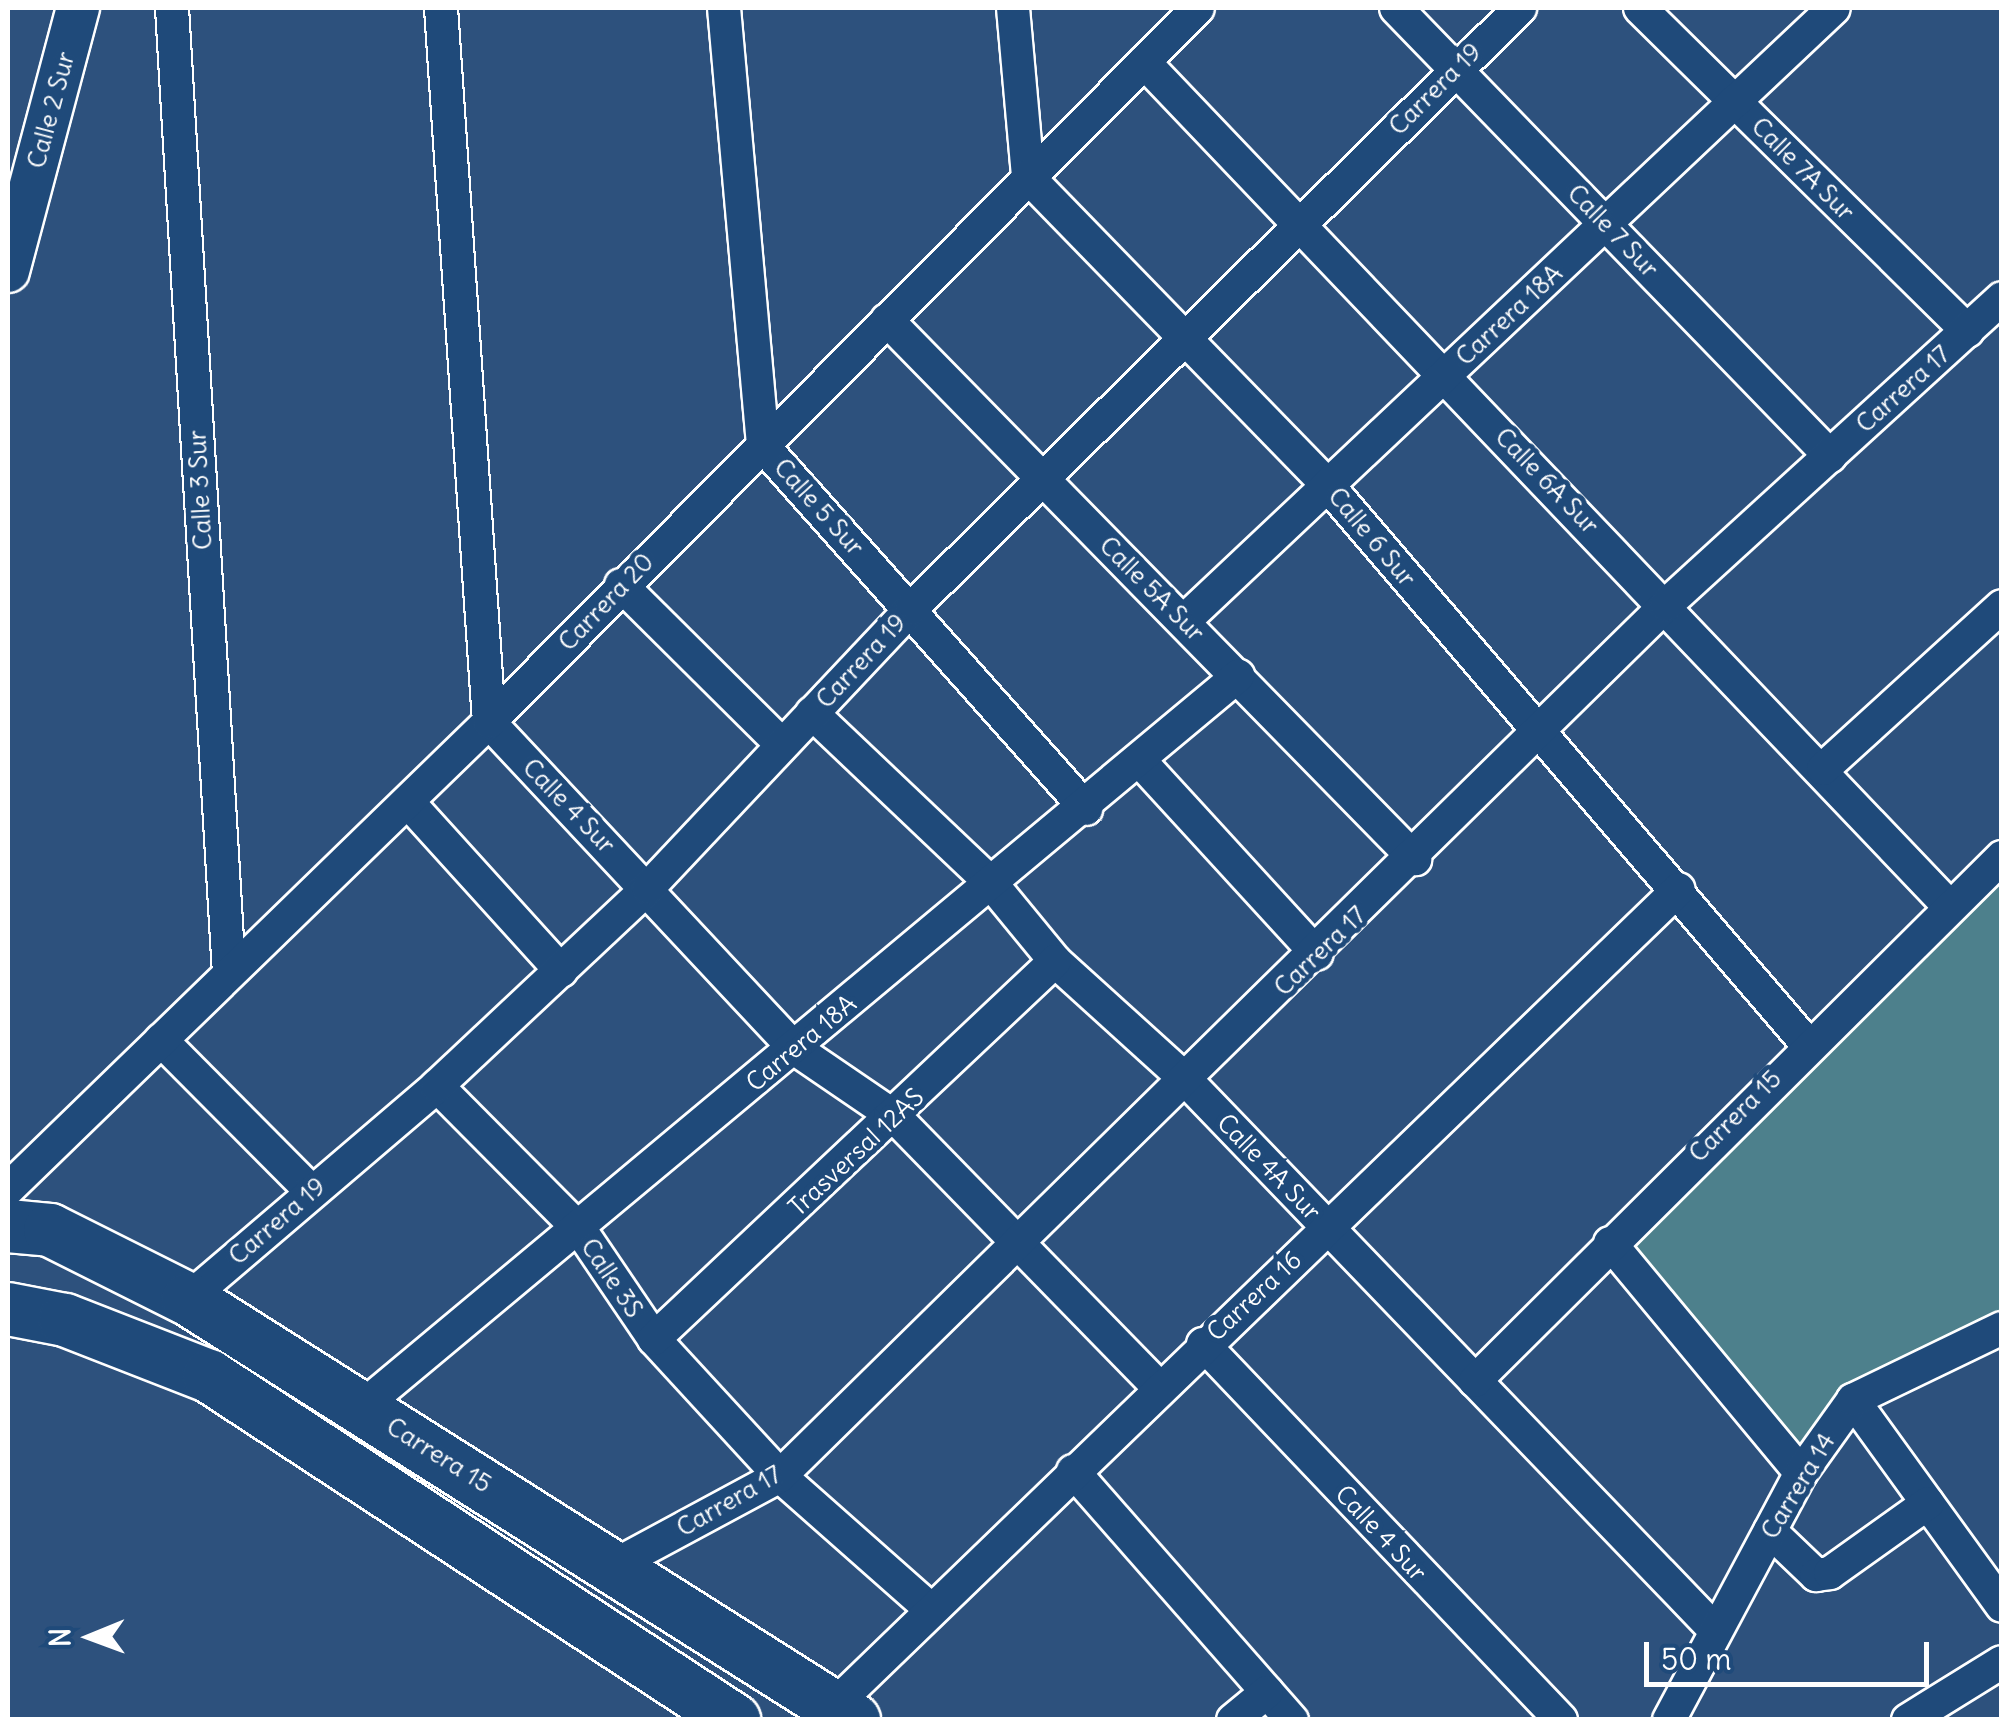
<!DOCTYPE html>
<html>
<head>
<meta charset="utf-8">
<style>
  body { margin:0 }
  #map { position:relative; width:2009px; height:1727px; overflow:hidden; background:#2d517d; font-family:Delius,sans-serif }
  div>[style] { position:absolute }
  [style*='--x'] { left:calc(var(--x)*1px); top:calc(var(--y)*1px); width:calc(var(--w)*1px); rotate:calc(var(--a)*1deg) }
  .green>* { inset:0; background:#4d808c }
  .roads { filter:drop-shadow(2px 0 #fff) drop-shadow(-2px 0 #fff) drop-shadow(0 2px #fff) drop-shadow(0 -2px #fff) }
  .minor>* { height:32px; margin:-16px; padding:0 16px; transform-origin:16px; border-radius:16px; background:#1f4a7a }
  .tertiary>* { height:42px; margin:-21px; padding:0 21px; transform-origin:21px; border-radius:21px; background:#1f4a7a }
  .primary>* { height:52px; margin:-26px; padding:0 26px; transform-origin:26px; border-radius:26px; background:#1f4a7a }
  span { translate:-50% -50%; white-space:nowrap; text-align:center; line-height:1.15; -webkit-text-stroke:10px #1f4a7a; paint-order:stroke }
  .street-label { font-size:25px; color:#fff }
  .frame { position:absolute; inset:0; border:10px solid #fff; pointer-events:none }
  .north { position:absolute; left:40px; top:1587px; width:100px; height:100px; -webkit-text-stroke:8px #1f4a7a; paint-order:stroke; rotate:269deg; font-size:28px; font-weight:700; line-height:40px; text-align:center; color:#fff }
  .north::after { content:''; display:block; margin:auto; width:35px; height:45px; background:#fff; clip-path:polygon(50% 0,100% 100%,50% 72%,0 100%) }
  .scale { position:absolute; left:1644px; top:1642px; width:285px; height:45px; box-sizing:border-box; border:5px solid #fff; border-top:0; padding-left:12px; font-size:30px; line-height:35px; white-space:nowrap; color:#fff; -webkit-text-stroke:8px #1f4a7a; paint-order:stroke }
</style>
</head>
<body>
<div id="map">
  <div class="green">
    <i style="clip-path:polygon(2001px 857px,2001px 1328px,1853px 1400px,1801px 1473px,1610px 1243px)"></i>
  </div>
  <div class="roads">
    <div class="minor">
      <i style="--x:172;--y:8;--w:967;--a:86.62"></i>
      <i style="--x:441;--y:8;--w:716;--a:86.15"></i>
      <i style="--x:489;--y:722;--w:446;--a:46.9"></i>
      <i style="--x:794;--y:1048;--w:122;--a:34.3"></i>
      <i style="--x:895;--y:1117;--w:378;--a:45.7"></i>
      <i style="--x:724;--y:8;--w:440;--a:84.9"></i>
      <i style="--x:763;--y:446;--w:486;--a:48.3"></i>
      <i style="--x:1013;--y:8;--w:170;--a:84.9"></i>
      <i style="--x:1028;--y:177;--w:432;--a:45.8"></i>
      <i style="--x:1329;--y:487;--w:734;--a:49.36"></i>
      <i style="--x:1396;--y:8;--w:624;--a:45.91"></i>
      <i style="--x:1640;--y:8;--w:460;--a:44.6"></i>
      <i style="--x:1144;--y:62;--w:1164;--a:46.36"></i>
      <i style="--x:887;--y:320;--w:755;--a:45.59"></i>
      <i style="--x:621;--y:585;--w:227;--a:44.8"></i>
      <i style="--x:1184;--y:621;--w:893;--a:-43.32"></i>
      <i style="--x:812;--y:713;--w:247;--a:43.5"></i>
      <i style="--x:991;--y:883;--w:101;--a:50.6"></i>
      <i style="--x:1055;--y:961;--w:176;--a:42.2"></i>
      <i style="--x:1185;--y:1079;--w:766;--a:46.11"></i>
      <i style="--x:1141;--y:762;--w:260;--a:47.5"></i>
      <i style="--x:1823;--y:769;--w:242;--a:-42.3"></i>
      <i style="--x:408;--y:802;--w:228;--a:47.8"></i>
      <i style="--x:161;--y:1040;--w:211;--a:45.2"></i>
      <i style="--x:437;--y:1086;--w:204;--a:45.2"></i>
      <i style="--x:581;--y:1231;--w:130;--a:55.9"></i>
      <i style="--x:654;--y:1339;--w:186;--a:47.4"></i>
      <i style="--x:780;--y:1476;--w:196;--a:41.5"></i>
      <i style="--x:8;--y:1189;--w:670;--a:-44.15"></i>
      <i style="--x:489;--y:722;--w:1006;--a:-45.2"></i>
      <i style="--x:1610;--y:1243;--w:299;--a:50.3"></i>
      <i style="--x:188;--y:1299;--w:328;--a:-40.5"></i>
      <i style="--x:437;--y:1086;--w:289;--a:-43.2"></i>
      <i style="--x:648;--y:888;--w:383;--a:-46.7"></i>
      <i style="--x:911;--y:609;--w:856;--a:-44.62"></i>
      <i style="--x:654;--y:1339;--w:551;--a:-43.31"></i>
      <i style="--x:1203;--y:1344;--w:519;--a:46.4"></i>
      <i style="--x:1475;--y:1381;--w:743;--a:-44.84"></i>
      <i style="--x:1853;--y:1400;--w:254;--a:54.1"></i>
      <i style="--x:363;--y:1406;--w:1140;--a:-39.84"></i>
      <i style="--x:1073;--y:1471;--w:332;--a:48.7"></i>
      <i style="--x:1770;--y:1531;--w:64;--a:43.7"></i>
      <i style="--x:1816;--y:1575;--w:14;--a:-8"></i>
      <i style="--x:1830;--y:1573;--w:120;--a:-35.5"></i>
      <i style="--x:613;--y:1566;--w:190;--a:-28.3"></i>
      <i style="--x:780;--y:1476;--w:1242;--a:-44.51"></i>
      <i style="--x:1666;--y:605;--w:455;--a:-42.4"></i>
      <i style="--x:820;--y:1719;--w:1194;--a:-44.02"></i>
      <i style="--x:1233;--y:1720;--w:44;--a:-39.5"></i>
      <i style="--x:1669;--y:1720;--w:280;--a:-61.9"></i>
      <i style="--x:1801;--y:1473;--w:90;--a:-54.5"></i>
      <i style="--x:1853;--y:1400;--w:165;--a:-25.8"></i>
      <i style="--x:1908;--y:1720;--w:110;--a:-31.7"></i>
    </div>
    <div class="tertiary">
      <i style="--x:8;--y:271;--w:272;--a:-75.1"></i>
    </div>
    <div class="primary">
      <i style="--x:8;--y:1226;--w:42;--a:5.4"></i>
      <i style="--x:50;--y:1230;--w:154;--a:26.6"></i>
      <i style="--x:188;--y:1299;--w:788;--a:32.3"></i>
      <i style="--x:8;--y:1309;--w:58;--a:10.9"></i>
      <i style="--x:65;--y:1320;--w:155;--a:21.3"></i>
      <i style="--x:209;--y:1376;--w:628;--a:33.23"></i>
    </div>
  </div>
  <div class="street-label">
    <span style="left:1435px;top:89px;rotate:-45deg">Carrera 19</span>
    <span style="left:51px;top:110px;rotate:-75deg">Calle 2 Sur</span>
    <span style="left:1803px;top:169px;rotate:45deg">Calle 7A Sur</span>
    <span style="left:1613px;top:231px;rotate:46deg">Calle 7 Sur</span>
    <span style="left:1509px;top:315px;rotate:-43deg">Carrera 18A</span>
    <span style="left:1903px;top:389px;rotate:-42deg">Carrera 17</span>
    <span style="left:1547px;top:481px;rotate:46deg">Calle 6A Sur</span>
    <span style="left:200px;top:490px;rotate:-93deg">Calle 3 Sur</span>
    <span style="left:819px;top:507px;rotate:48deg">Calle 5 Sur</span>
    <span style="left:1372px;top:537px;rotate:50deg">Calle 6 Sur</span>
    <span style="left:1152px;top:589px;rotate:45deg">Calle 5A Sur</span>
    <span style="left:606px;top:602px;rotate:-46deg">Carrera 20</span>
    <span style="left:861px;top:661px;rotate:-47deg">Carrera 19</span>
    <span style="left:569px;top:806px;rotate:46deg">Calle 4 Sur</span>
    <span style="left:1320px;top:951px;rotate:-44deg">Carrera 17</span>
    <span style="left:801px;top:1043px;rotate:-40deg">Carrera 18A</span>
    <span style="left:1735px;top:1116px;rotate:-45deg">Carrera 15</span>
    <span style="left:856px;top:1152px;rotate:-43deg">Trasversal 12AS</span>
    <span style="left:1269px;top:1167px;rotate:46deg">Calle 4A Sur</span>
    <span style="left:277px;top:1221px;rotate:-41deg">Carrera 19</span>
    <span style="left:612px;top:1278px;rotate:56deg">Calle 3S</span>
    <span style="left:1254px;top:1296px;rotate:-43deg">Carrera 16</span>
    <span style="left:439px;top:1455px;rotate:32deg">Carrera 15</span>
    <span style="left:1798px;top:1486px;rotate:-59deg">Carrera 14</span>
    <span style="left:729px;top:1501px;rotate:-30deg">Carrera 17</span>
    <span style="left:1381px;top:1533px;rotate:47deg">Calle 4 Sur</span>
  </div>
  <div class="frame"></div>
  <div class="north">N</div>
  <div class="scale">50 m</div>
</div>
</body>
</html>
